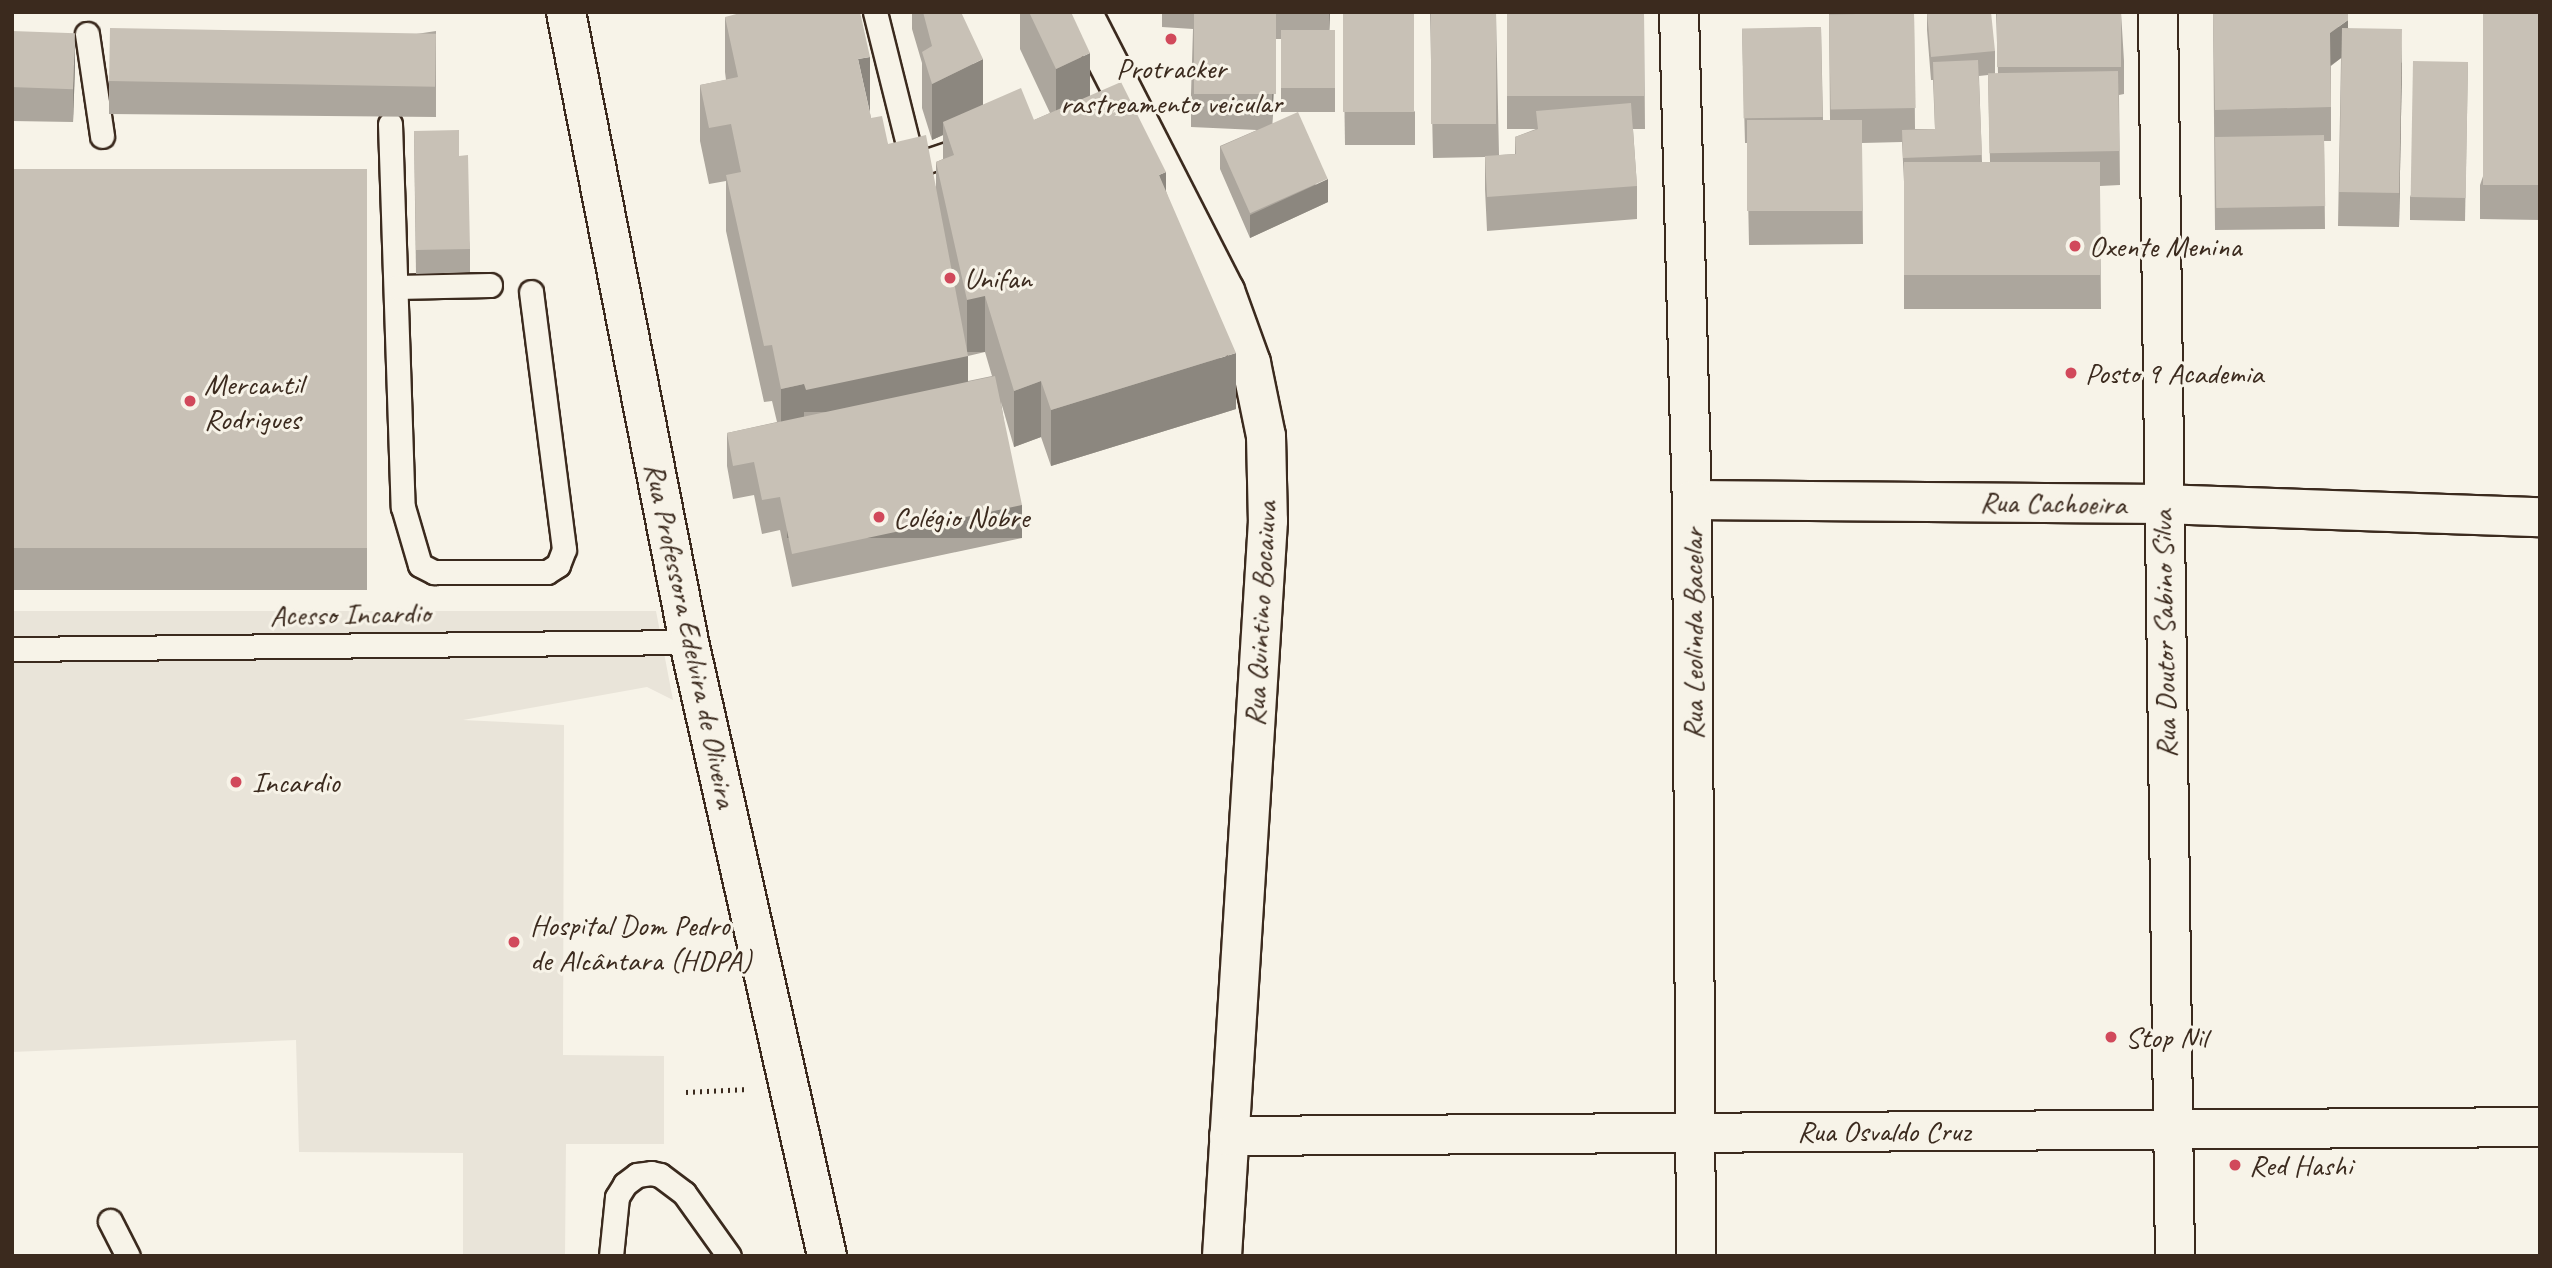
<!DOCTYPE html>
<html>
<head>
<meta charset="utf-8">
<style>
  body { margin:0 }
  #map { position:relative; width:2552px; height:1268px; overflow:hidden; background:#f7f3e8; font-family:Caveat,sans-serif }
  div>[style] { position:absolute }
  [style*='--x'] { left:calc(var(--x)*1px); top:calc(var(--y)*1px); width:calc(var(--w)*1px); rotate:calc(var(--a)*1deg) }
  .built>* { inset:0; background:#e9e4d9 }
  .path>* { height:4.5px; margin-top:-2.25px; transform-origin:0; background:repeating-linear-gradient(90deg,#3b2a1e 0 2px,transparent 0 7px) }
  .roads { filter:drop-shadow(2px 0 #3b2a1e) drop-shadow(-2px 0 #3b2a1e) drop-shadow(0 2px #3b2a1e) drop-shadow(0 -2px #3b2a1e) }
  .service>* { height:23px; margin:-11.5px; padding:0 11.5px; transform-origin:11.5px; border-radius:11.5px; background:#f7f3e8 }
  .minor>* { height:38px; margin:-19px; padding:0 19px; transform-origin:19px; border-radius:19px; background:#f7f3e8 }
  .tertiary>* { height:38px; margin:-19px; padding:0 19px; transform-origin:19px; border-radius:19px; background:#f7f3e8 }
  .wall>* { inset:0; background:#aca69d; transform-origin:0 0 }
  .shaded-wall>* { inset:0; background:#8c877f; transform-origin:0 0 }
  .building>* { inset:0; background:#c8c1b6; transform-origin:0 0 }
  .dots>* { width:19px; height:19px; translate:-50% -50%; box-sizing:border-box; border:4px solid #f7f3e8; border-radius:50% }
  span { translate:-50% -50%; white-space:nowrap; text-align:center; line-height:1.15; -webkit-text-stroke:6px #f7f3e8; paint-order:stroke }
  .poi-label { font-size:30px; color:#3b2a1e }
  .left { translate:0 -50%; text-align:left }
  .street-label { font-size:30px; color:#3b2a1e }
  .frame { position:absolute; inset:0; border:14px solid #3b2a1e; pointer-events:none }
</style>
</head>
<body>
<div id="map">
  <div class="built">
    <i style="clip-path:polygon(12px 611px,656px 611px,673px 700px,647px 687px,463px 720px,564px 725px,563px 1055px,664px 1056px,664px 1144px,566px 1144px,565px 1256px,463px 1256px,463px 1153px,299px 1152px,296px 1040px,12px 1052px)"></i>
  </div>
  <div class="path">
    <i style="--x:686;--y:1092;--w:62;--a:-2.8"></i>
  </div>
  <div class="roads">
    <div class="service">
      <i style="--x:875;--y:12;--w:140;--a:76"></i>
      <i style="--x:909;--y:148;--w:21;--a:43"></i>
      <i style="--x:924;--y:162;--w:50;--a:-18.8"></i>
      <i style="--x:87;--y:34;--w:103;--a:81.6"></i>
      <i style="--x:390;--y:124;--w:383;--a:88.1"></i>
      <i style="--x:403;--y:507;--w:60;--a:73.7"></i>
      <i style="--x:420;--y:565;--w:16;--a:27"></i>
      <i style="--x:434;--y:572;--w:113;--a:0"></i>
      <i style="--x:547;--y:572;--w:13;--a:-32"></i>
      <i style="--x:558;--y:565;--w:17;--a:-69"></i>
      <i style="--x:564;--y:549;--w:259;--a:-97.3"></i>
      <i style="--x:396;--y:287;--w:94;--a:-1.2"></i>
      <i style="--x:12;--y:649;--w:677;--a:-0.59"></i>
      <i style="--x:110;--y:1221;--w:39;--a:63"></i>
      <i style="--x:611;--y:1256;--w:59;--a:-84.2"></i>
      <i style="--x:617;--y:1197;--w:15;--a:-58"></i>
      <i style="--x:625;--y:1184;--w:15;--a:-37"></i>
      <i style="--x:637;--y:1175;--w:14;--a:-8"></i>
      <i style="--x:651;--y:1173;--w:9;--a:13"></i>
      <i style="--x:660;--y:1175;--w:30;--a:37"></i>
      <i style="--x:684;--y:1193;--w:77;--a:54.5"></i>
    </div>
    <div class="minor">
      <i style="--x:1082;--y:12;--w:314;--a:62.9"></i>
      <i style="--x:1225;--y:291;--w:77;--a:70.1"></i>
      <i style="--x:1251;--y:363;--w:75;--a:78.4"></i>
      <i style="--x:1266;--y:436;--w:85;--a:88.7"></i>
      <i style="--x:1268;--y:521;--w:736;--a:93.58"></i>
      <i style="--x:1692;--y:500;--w:470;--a:0.5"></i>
      <i style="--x:2162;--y:504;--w:378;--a:2"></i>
      <i style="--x:1229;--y:1136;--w:1311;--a:-0.39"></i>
    </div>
    <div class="tertiary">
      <i style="--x:566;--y:12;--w:642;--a:78.95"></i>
      <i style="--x:689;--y:642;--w:629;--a:77.33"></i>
      <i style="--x:1679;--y:12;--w:488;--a:88.5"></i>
      <i style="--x:1692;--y:500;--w:756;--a:89.7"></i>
      <i style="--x:2158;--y:12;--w:1244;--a:89.22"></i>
    </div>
  </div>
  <div class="wall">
    <i style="clip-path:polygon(evenodd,912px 12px,961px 12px,983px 105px,1034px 120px,1050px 113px,1020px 49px,1020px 12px,1071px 12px,1090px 96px,1166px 191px,1236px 409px,1051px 466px,1041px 437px,1014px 447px,1001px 402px,1022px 538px,792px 587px,780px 530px,762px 534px,754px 495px,733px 499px,727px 466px,727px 433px,777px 422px,772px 401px,764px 402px,726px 231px,726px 181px,709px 184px,700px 141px,700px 85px,726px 80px,725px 72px,725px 17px,870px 113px,871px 118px,888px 144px,936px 187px,936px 162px,943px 159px,943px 135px,932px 140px,922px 108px,922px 63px,912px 29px,912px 12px,985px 352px,992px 376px,968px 381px,968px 356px,985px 352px)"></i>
    <i style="clip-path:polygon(1162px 12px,1330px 12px,1329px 30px,1335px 30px,1335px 112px,1281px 112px,1281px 39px,1276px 39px,1272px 123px,1328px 202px,1250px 238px,1220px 169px,1220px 146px,1257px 130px,1191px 127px,1191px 94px,1193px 29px,1162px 27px)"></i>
    <i style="clip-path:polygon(1343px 12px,1415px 112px,1415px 145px,1345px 145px)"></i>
    <i style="clip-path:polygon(1430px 12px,1496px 12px,1499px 155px,1515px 154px,1515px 137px,1536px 129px,1507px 129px,1507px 12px,1644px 12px,1645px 129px,1633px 129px,1637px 186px,1637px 219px,1487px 231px,1485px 189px,1485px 157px,1433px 158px)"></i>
    <i style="clip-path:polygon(evenodd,1927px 12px,1995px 51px,1995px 74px,1998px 74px,1996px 12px,2121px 12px,2124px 61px,2124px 94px,2119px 95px,2120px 185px,2100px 186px,2101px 309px,1904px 309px,1904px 182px,1902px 142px,1862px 143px,1863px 244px,1749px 245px,1747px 143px,1745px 143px,1742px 30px,1821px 27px,1823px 120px,1830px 120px,1829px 14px,1914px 13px,1915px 129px,1935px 129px,1933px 80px,1931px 80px,1927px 30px,1927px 12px,1988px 75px,1990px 162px,1982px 162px,1979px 76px,1988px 75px)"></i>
    <i style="clip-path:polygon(2213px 12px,2348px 28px,2402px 63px,2399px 227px,2338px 226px,2341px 58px,2331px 66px,2331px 141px,2324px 141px,2325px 229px,2215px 230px)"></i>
    <i style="clip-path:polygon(2540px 12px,2540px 220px,2480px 219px,2480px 185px)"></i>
    <i style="clip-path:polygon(12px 31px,75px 66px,73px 122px,12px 121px)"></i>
    <i style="clip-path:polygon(436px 31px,436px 117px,109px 114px,109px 81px)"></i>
    <i style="clip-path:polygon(2468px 62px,2465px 221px,2410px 220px,2410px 197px)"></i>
    <i style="clip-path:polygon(414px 131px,459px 156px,470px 249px,470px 272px,416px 274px)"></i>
    <i style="left:12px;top:169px;width:355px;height:421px"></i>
  </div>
  <div class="shaded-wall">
    <i style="clip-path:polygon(1276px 12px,1276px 39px,1272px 130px,1272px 97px)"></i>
    <i style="clip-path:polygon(1329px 12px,1330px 12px,1329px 41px)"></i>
    <i style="clip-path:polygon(2348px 20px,2348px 53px,2330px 66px,2330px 33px)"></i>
    <i style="clip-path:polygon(2402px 29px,2402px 63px,2399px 227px,2399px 193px)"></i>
    <i style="clip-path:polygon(75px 33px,75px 66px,73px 122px,73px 89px)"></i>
    <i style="clip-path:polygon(1090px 53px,1090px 109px,1056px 125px,1056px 69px)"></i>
    <i style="clip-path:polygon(870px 57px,870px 113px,858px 59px)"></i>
    <i style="clip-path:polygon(983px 59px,983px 115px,943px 122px,943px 135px,932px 140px,932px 84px)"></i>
    <i style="clip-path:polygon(1166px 172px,1166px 228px,1159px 175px)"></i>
    <i style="clip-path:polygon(1328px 179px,1328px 202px,1250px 238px,1250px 215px)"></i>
    <i style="left:985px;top:296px;width:56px;height:18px;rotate:90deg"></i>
    <i style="clip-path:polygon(1236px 353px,1236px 409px,1051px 466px,1051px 410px)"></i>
    <i style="left:968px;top:356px;width:56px;height:166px;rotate:90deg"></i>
    <i style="clip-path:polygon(1041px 381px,1041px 437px,1014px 447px,1014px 391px)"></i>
    <i style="clip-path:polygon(804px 384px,804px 440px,781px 444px,781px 389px)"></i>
    <i style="left:1022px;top:505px;width:33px;height:235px;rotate:90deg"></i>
  </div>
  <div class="building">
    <i style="clip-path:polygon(744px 12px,860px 12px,870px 57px,858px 59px,871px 118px,882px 116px,888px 144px,926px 135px,968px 356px,806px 390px,804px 384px,781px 389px,772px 345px,764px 346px,726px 175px,741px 172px,731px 124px,709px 128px,700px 85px,738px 77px,725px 17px)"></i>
    <i style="clip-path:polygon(923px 12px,961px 12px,983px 59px,932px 84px,922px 52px,932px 46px)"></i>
    <i style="clip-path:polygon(1029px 12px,1071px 12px,1090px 53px,1056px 69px)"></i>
    <i style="left:1194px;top:12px;width:82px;height:82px"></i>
    <i style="left:1343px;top:12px;width:71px;height:100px"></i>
    <i style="left:1431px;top:12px;width:65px;height:112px"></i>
    <i style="left:1507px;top:12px;width:137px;height:84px"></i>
    <i style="clip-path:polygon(1927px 12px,1991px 12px,1995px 51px,1931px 57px)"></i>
    <i style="left:1997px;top:12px;width:124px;height:55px"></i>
    <i style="clip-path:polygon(2213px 12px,2348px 12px,2348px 20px,2330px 33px,2331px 107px,2215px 110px)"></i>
    <i style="left:2483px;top:12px;width:57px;height:173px"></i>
    <i style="left:1914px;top:13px;width:95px;height:85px;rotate:89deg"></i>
    <i style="left:1821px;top:27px;width:90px;height:79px;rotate:89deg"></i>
    <i style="left:110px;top:28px;width:326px;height:53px;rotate:1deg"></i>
    <i style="left:2342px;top:28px;width:60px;height:164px;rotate:1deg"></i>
    <i style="left:1281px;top:30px;width:54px;height:58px"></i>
    <i style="left:12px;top:31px;width:63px;height:56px;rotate:2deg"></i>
    <i style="clip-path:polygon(1978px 60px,1982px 155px,1903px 158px,1902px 130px,1935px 129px,1933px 62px)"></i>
    <i style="left:2413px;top:61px;width:55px;height:136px;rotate:1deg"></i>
    <i style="left:2118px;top:71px;width:80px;height:130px;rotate:89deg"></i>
    <i style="clip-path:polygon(1121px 82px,1166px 172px,1159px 175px,1236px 353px,1051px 410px,1041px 381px,1014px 391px,985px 296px,967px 300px,936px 162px,954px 155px,943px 122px,1021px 88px,1034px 120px)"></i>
    <i style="clip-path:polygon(1631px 103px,1637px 186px,1487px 197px,1485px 156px,1516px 154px,1515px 137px,1538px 129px,1536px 111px)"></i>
    <i style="left:1298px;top:112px;width:73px;height:85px;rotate:66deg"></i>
    <i style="left:1747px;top:120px;width:115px;height:91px"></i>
    <i style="clip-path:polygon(459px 130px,459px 156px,468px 155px,470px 249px,416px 250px,414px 131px)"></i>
    <i style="left:2324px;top:135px;width:71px;height:109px;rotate:89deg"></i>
    <i style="left:1904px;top:162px;width:196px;height:113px"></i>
    <i style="left:12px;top:169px;width:355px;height:379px"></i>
    <i style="clip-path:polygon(995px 376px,1022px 505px,792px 554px,780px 497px,762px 500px,754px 462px,733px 466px,727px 433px)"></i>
  </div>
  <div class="dots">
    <i style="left:1171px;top:39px;background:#d1495b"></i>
    <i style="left:2075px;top:246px;background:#d1495b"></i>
    <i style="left:950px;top:278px;background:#d1495b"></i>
    <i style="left:2071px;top:373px;background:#d1495b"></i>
    <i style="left:190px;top:401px;background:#d1495b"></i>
    <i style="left:879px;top:517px;background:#d1495b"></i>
    <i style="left:236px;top:782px;background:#d1495b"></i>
    <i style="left:514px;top:942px;background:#d1495b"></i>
    <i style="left:2111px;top:1037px;background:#d1495b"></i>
    <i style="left:2235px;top:1165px;background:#d1495b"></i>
  </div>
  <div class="poi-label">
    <span style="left:1171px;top:85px">Protracker<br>rastreamento veicular</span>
    <span class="left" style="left:2089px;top:246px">Oxente Menina</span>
    <span class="left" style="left:964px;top:278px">Unifan</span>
    <span class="left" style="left:2085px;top:373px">Posto 9 Academia</span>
    <span class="left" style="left:204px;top:401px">Mercantil<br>Rodrigues</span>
    <span class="left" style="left:893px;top:517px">Colégio Nobre</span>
    <span class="left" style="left:252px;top:782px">Incardio</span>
    <span class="left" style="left:530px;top:942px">Hospital Dom Pedro<br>de Alcântara (HDPA)</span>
    <span class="left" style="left:2125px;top:1037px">Stop Nil</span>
    <span class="left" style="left:2249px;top:1165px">Red Hashi</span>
  </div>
  <div class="street-label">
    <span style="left:2053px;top:503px;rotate:1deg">Rua Cachoeira</span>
    <span style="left:350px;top:614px;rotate:-1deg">Acesso Incardio</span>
    <span style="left:1260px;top:614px;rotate:-87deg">Rua Quintino Bocaiuva</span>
    <span style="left:1693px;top:634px;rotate:-90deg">Rua Leolinda Bacelar</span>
    <span style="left:2164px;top:634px;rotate:-91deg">Rua Doutor Sabino Silva</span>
    <span style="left:691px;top:635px;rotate:78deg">Rua Professora Edelvira de Oliveira</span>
    <span style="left:1884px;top:1131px">Rua Osvaldo Cruz</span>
  </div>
  <div class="frame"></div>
</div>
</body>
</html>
